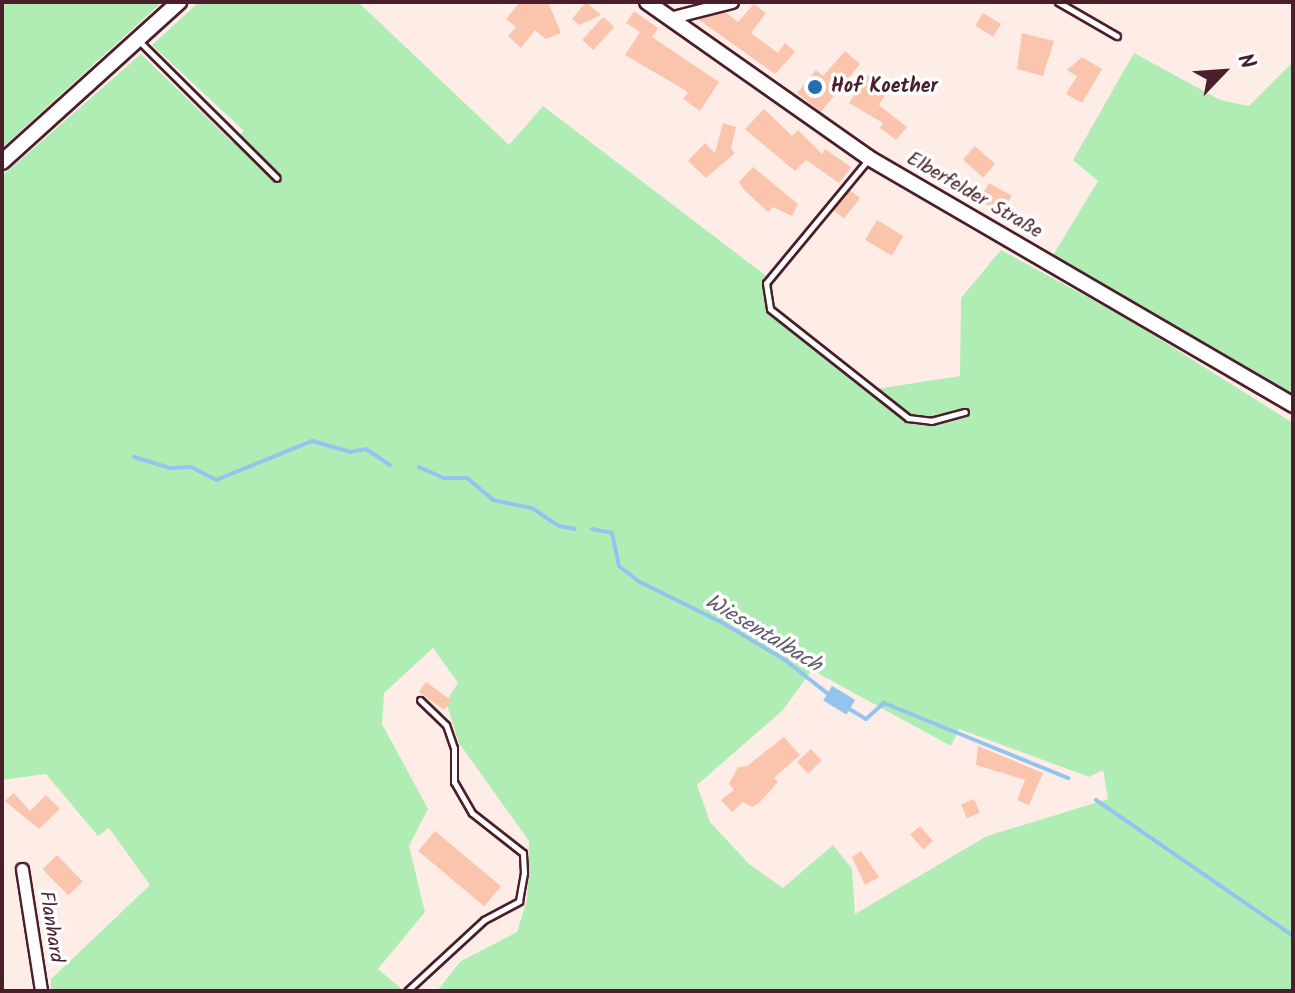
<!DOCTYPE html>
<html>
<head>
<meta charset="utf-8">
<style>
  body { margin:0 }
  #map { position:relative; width:1295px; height:993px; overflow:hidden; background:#feede6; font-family:Kalam,sans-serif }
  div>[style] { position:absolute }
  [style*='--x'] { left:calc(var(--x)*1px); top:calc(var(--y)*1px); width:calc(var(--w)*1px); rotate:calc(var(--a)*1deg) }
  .green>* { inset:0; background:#afedb5 }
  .water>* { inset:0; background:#93c4ef; transform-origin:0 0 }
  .stream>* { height:4px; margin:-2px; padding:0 2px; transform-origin:2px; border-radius:2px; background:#93c4ef }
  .building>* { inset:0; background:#fac4ad; transform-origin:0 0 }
  .roads { filter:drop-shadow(2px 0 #4a1f2b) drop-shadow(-2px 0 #4a1f2b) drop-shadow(0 2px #4a1f2b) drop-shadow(0 -2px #4a1f2b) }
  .lane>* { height:5px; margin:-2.5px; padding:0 2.5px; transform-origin:2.5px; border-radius:2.5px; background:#fff }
  .street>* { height:11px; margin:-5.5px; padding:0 5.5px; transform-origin:5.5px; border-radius:5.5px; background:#fff }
  .secondary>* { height:14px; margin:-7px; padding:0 7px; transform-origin:7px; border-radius:7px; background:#fff }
  .dots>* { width:22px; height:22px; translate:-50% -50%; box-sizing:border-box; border:4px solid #fff; border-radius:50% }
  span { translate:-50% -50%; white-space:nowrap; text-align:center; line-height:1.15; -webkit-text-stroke:7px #fff; paint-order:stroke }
  .poi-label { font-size:20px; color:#4a1f2b; font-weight:700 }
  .left { translate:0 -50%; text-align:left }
  .street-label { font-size:20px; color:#4a1f2b }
  .water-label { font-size:22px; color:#645970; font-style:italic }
  .frame { position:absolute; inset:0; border:4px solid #4a1f2b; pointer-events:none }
  .north { position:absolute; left:1183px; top:32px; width:80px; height:80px; -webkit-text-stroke:6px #fff; paint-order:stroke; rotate:65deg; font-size:22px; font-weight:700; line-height:32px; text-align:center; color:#4a1f2b }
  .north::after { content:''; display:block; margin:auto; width:28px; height:36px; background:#4a1f2b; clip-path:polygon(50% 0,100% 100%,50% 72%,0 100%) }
</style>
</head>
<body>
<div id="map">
  <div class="green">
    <i style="clip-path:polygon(2px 2px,162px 2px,2px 148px)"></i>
    <i style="clip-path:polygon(evenodd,199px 2px,358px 2px,509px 145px,543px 106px,765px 275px,773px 282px,773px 307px,876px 389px,960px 376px,961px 298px,1001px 250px,1128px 319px,1293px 423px,1293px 991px,437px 991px,461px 961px,517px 932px,527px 900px,529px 841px,459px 743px,446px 702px,458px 683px,433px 648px,384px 693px,382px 724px,428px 809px,409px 846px,425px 912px,378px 969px,404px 991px,51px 991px,51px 979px,150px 885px,109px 828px,98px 836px,46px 774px,2px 780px,2px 176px,141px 54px,232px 142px,244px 131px,152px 45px,199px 2px,812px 670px,951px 746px,959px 729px,1089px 777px,1103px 770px,1108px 799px,987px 836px,855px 914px,852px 869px,833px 845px,783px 888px,749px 864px,710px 822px,697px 785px,783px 710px,812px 670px)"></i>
    <i style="clip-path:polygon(1134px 53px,1220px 100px,1249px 106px,1293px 62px,1293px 398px,1052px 257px,1098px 181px,1073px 160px)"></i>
  </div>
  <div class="water">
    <i style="left:832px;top:686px;width:27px;height:17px;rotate:31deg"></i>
  </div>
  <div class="stream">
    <i style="--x:134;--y:457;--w:39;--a:17"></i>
    <i style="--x:171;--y:468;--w:20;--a:-3"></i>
    <i style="--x:191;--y:467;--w:28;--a:27"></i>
    <i style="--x:216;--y:480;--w:104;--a:-22.1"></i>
    <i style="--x:312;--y:441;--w:40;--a:16"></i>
    <i style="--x:350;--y:452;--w:16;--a:-11"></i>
    <i style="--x:366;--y:449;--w:29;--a:34"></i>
    <i style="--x:419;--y:467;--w:27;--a:24"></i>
    <i style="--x:444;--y:478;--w:23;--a:0"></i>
    <i style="--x:467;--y:478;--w:34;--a:40"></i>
    <i style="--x:493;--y:500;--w:40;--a:12"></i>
    <i style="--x:532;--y:508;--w:32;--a:34"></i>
    <i style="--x:559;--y:526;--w:16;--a:11"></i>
    <i style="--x:592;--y:529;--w:20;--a:11"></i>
    <i style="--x:612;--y:533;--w:34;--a:78"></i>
    <i style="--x:619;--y:566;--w:24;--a:38"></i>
    <i style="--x:638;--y:581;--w:93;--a:26.3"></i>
    <i style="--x:721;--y:622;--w:74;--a:30.7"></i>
    <i style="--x:785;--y:660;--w:60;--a:38.2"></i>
    <i style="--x:846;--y:707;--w:23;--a:31"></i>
    <i style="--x:866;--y:719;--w:24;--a:-42"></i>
    <i style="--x:884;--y:703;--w:199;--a:22.2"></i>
    <i style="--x:1096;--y:800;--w:239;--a:34.6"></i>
  </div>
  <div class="building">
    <i style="clip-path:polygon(520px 2px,548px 2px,561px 33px,546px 39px,535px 30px,521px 48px,508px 36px,516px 27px,506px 19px)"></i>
    <i style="clip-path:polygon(586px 2px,601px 15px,579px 25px,572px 19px)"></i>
    <i style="clip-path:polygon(754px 4px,766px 13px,751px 33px,778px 53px,785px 43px,795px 52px,775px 74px,698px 19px,725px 12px,738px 22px)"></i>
    <i style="clip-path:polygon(634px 11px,658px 28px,652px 37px,719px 82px,700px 111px,683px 99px,688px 92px,625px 55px,640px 32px,626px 23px)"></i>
    <i style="left:983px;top:13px;width:21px;height:15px;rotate:31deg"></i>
    <i style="left:603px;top:17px;width:15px;height:31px;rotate:42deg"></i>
    <i style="clip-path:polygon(1022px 33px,1054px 41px,1043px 76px,1017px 69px)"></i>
    <i style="clip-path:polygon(845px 51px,860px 64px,821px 112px,797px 93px,816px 70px,823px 76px)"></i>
    <i style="clip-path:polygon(1082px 57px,1102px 69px,1082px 103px,1066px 94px,1077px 76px,1067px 70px)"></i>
    <i style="clip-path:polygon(868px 75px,889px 88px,879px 105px,907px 127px,896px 140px,880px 128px,883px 123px,849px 103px)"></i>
    <i style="clip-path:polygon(764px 109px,792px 136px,798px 130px,822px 154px,825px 149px,851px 167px,839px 183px,806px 160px,795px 171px,745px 129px)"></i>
    <i style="clip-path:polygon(723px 123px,736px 127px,731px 148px,735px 153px,706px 178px,688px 161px,705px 143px,715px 153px)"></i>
    <i style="left:975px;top:146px;width:27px;height:18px;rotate:42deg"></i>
    <i style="clip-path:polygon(753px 167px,798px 204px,792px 216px,773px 207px,768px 212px,744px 190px,739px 182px)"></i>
    <i style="left:989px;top:183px;width:26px;height:20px;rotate:29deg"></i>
    <i style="left:850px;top:190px;width:13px;height:26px;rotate:39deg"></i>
    <i style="left:877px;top:220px;width:31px;height:23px;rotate:31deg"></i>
    <i style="left:426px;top:682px;width:31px;height:12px;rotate:36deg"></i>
    <i style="clip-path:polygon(784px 737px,800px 755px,774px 778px,778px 782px,759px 803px,752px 807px,743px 802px,732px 812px,721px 800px,734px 790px,729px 784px,738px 767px,747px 766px)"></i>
    <i style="clip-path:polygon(978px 746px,1043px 773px,1029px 805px,1017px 800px,1025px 780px,976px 765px)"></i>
    <i style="left:811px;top:749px;width:16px;height:19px;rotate:47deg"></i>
    <i style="clip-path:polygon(14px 793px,30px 811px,46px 795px,60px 809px,39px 829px,5px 801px)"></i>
    <i style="left:974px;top:799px;width:15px;height:14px;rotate:67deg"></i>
    <i style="left:920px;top:826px;width:20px;height:13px;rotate:49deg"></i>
    <i style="left:435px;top:831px;width:86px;height:26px;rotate:40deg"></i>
    <i style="clip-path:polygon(861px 851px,879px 877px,865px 885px,852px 857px)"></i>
    <i style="left:57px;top:855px;width:37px;height:20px;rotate:46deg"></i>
  </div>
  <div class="roads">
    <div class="lane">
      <i style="--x:1058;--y:2;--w:68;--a:30"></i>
      <i style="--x:139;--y:41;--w:194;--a:44.8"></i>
      <i style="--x:867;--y:161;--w:158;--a:129.6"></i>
      <i style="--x:766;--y:283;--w:26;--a:81"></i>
      <i style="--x:770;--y:309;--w:176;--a:38.3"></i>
      <i style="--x:908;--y:418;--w:23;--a:7"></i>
      <i style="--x:931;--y:421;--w:35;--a:-15"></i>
      <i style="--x:407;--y:991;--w:105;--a:-42.7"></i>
      <i style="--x:484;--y:920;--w:40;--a:-28"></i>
      <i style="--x:519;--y:901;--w:28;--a:-80"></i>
      <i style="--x:524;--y:873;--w:20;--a:-93"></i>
      <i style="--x:523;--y:853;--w:65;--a:-141.9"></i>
      <i style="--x:472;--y:813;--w:36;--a:-120"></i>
      <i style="--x:454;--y:782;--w:34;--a:-90"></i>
      <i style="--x:454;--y:748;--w:24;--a:-109"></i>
      <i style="--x:446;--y:725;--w:36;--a:-136"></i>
    </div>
    <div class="street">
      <i style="--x:669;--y:18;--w:65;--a:-14.3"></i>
      <i style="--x:22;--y:869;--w:123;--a:81.1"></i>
    </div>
    <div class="secondary">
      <i style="--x:647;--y:2;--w:271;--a:35.1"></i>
      <i style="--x:869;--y:158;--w:491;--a:30.2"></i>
      <i style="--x:2;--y:162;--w:239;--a:-42.1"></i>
    </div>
  </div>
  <div class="dots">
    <i style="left:815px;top:87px;background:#1f6fb2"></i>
  </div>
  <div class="poi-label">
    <span class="left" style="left:831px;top:87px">Hof Koether</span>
  </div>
  <div class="street-label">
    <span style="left:974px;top:196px;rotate:30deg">Elberfelder Straße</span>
    <span style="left:50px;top:927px;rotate:81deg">Flanhard</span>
  </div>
  <div class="water-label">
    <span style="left:763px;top:634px;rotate:31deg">Wiesentalbach</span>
  </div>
  <div class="frame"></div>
  <div class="north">N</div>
</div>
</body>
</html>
